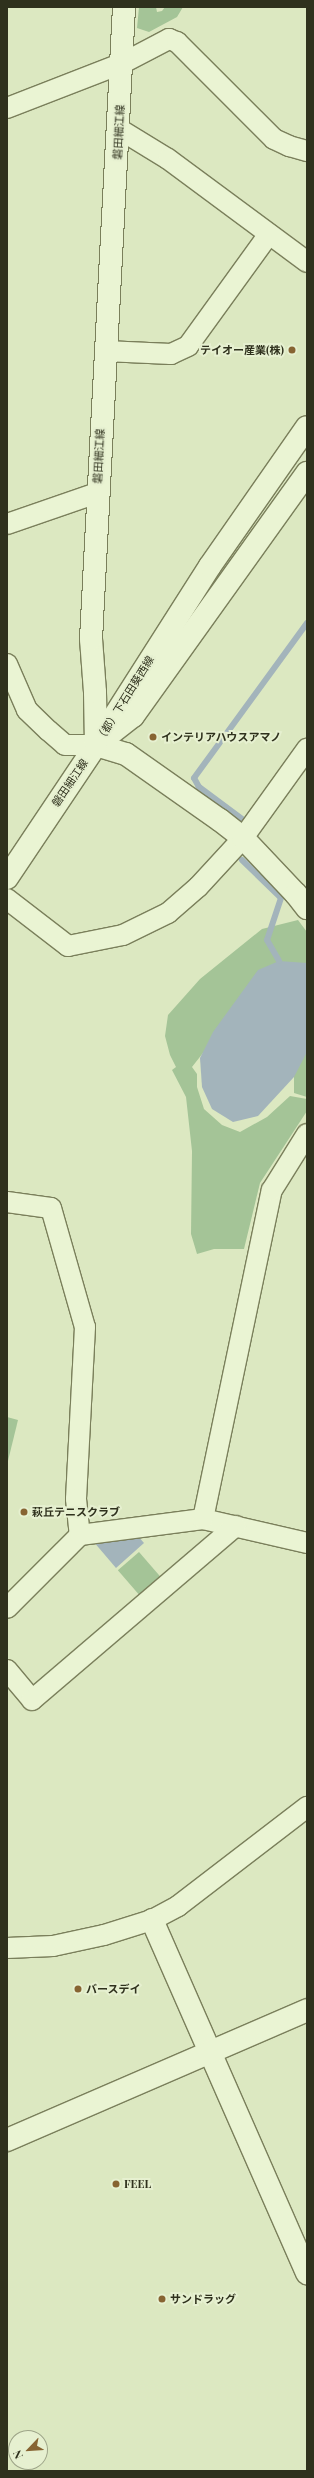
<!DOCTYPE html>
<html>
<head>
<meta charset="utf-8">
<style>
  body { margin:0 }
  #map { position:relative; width:314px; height:2478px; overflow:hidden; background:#dce8c1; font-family:"Playfair Display","Noto Sans JP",serif }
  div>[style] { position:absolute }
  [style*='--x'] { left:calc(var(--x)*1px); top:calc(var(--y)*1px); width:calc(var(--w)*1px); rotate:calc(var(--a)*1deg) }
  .green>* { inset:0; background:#a4c497; transform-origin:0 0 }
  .water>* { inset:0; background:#a3b4bb }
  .stream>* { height:6px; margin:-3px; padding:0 3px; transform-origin:3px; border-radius:3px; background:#a3b4bb }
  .roads { filter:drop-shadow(1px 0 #7a7f5b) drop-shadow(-1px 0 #7a7f5b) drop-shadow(0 1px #7a7f5b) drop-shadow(0 -1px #7a7f5b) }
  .street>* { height:20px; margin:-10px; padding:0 10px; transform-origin:10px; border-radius:10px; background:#eaf4d3 }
  .secondary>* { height:22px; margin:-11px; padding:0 11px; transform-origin:11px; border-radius:11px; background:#eaf4d3 }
  .dots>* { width:11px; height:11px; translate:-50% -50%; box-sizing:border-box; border:2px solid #e6f0d0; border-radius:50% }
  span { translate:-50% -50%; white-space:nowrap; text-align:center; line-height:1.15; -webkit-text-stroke:4px #e6f0d0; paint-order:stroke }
  .street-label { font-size:11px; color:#2f311d }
  .poi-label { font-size:11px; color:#2f311d; font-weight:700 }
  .right { translate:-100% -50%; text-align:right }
  .left { translate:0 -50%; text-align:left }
  .frame { position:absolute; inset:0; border:8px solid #2f311d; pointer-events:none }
  .north { position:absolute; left:8px; top:2430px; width:40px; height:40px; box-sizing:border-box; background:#e6f0d0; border:1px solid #9da488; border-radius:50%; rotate:245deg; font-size:11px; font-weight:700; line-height:16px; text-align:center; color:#2f311d }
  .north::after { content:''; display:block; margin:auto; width:14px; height:18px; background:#876432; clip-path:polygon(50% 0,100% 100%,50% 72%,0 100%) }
</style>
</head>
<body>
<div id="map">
  <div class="green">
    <i style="clip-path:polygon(139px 7px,156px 7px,157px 12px,162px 11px,165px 7px,183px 7px,177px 17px,149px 32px,137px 28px)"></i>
    <i style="clip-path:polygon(298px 920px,307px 932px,307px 968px,235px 1012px,192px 1067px,197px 1074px,197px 1087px,204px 1109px,222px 1125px,240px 1132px,267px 1117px,290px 1096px,307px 1099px,307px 1111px,260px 1183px,244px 1249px,214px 1249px,197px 1254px,191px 1234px,192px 1151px,186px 1097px,172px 1070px,176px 1067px,170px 1055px,165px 1036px,168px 1015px,200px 979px,262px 929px)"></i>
    <i style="clip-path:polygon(307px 1041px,307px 1097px,294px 1093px,294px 1068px)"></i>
    <i style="clip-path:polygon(7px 1417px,18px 1420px,7px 1465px)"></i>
    <i style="left:139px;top:1552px;width:32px;height:28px;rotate:49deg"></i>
  </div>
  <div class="water">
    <i style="clip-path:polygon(279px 961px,307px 963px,307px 1052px,294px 1077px,258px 1116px,233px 1122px,212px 1109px,202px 1087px,200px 1058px,213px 1032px,258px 970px)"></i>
    <i style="clip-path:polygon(137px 1535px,144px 1543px,116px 1568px,93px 1541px)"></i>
  </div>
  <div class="stream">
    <i style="--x:242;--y:819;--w:54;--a:-143.3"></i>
    <i style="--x:199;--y:787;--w:10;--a:-119"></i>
    <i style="--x:194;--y:778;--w:192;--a:-53.9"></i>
    <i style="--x:242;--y:860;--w:54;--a:44.3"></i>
    <i style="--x:281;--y:898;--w:44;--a:108.4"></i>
    <i style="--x:267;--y:940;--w:24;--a:60"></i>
  </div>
  <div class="roads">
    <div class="street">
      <i style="--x:7;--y:108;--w:124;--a:-21.2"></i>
      <i style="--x:123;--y:63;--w:52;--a:-27.6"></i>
      <i style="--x:169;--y:39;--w:9;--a:21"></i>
      <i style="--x:177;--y:42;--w:137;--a:45"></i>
      <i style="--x:274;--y:139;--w:17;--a:25"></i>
      <i style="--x:289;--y:146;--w:19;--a:16"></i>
      <i style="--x:119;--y:129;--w:57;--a:31.5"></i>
      <i style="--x:168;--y:159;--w:173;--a:36.5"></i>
      <i style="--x:105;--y:351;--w:66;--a:2.6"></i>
      <i style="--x:171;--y:354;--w:19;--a:-25"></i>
      <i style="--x:188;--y:346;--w:138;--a:-54.1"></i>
      <i style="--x:7;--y:524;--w:95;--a:-19"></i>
      <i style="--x:7;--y:664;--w:50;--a:66.5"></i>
      <i style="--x:27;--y:710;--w:30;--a:44"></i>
      <i style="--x:49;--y:731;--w:21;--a:41"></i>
      <i style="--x:65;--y:745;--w:31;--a:0"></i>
      <i style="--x:7;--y:899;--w:77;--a:37.6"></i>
      <i style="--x:68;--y:946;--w:56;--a:-11.3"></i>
      <i style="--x:123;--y:935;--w:50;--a:-26.1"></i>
      <i style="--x:168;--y:913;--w:40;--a:-41"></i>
      <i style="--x:198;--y:887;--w:67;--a:-47.4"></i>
      <i style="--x:243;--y:838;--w:110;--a:-54.3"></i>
      <i style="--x:7;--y:1202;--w:44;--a:7.8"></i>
      <i style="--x:51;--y:1208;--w:124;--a:74.1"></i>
      <i style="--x:85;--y:1327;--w:172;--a:93"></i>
      <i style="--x:76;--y:1499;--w:36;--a:84"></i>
      <i style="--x:80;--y:1535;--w:103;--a:135"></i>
      <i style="--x:203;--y:1519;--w:107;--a:13"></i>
      <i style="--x:80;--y:1535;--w:124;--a:-7.4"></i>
      <i style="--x:203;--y:1519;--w:336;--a:-78.2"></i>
      <i style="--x:272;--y:1190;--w:66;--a:-58"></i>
      <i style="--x:7;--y:1670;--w:39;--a:50"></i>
      <i style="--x:32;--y:1700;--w:268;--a:-40.5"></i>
      <i style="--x:7;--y:1948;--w:46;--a:-2.5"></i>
      <i style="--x:53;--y:1946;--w:52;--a:-12.2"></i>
      <i style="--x:104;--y:1935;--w:50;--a:-17.4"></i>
      <i style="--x:152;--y:1920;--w:30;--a:-28"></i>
      <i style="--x:178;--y:1906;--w:163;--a:-37.5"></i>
    </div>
    <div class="secondary">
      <i style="--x:106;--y:737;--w:34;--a:-38"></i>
      <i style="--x:133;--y:716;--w:299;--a:-54.4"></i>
      <i style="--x:96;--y:745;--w:212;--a:-57.5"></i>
      <i style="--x:210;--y:566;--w:169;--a:-55.1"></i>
      <i style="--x:96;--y:745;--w:31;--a:17"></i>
      <i style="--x:126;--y:754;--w:115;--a:35.1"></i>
      <i style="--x:220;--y:820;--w:29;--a:38"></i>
      <i style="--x:243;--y:838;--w:77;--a:46.6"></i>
      <i style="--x:296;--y:894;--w:18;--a:52"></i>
      <i style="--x:7;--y:878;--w:160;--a:-56.2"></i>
      <i style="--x:96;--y:745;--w:53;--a:-91.1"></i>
      <i style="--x:95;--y:692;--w:53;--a:-94.3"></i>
      <i style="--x:91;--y:639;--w:633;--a:-87.01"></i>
      <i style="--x:152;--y:1920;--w:386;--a:66.3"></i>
      <i style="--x:7;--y:2140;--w:327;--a:-23.4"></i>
    </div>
  </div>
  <div class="dots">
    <i style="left:292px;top:350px;background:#876432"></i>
    <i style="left:153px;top:737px;background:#876432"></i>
    <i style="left:24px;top:1512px;background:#876432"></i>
    <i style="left:78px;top:1989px;background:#876432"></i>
    <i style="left:116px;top:2184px;background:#876432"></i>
    <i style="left:162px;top:2299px;background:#876432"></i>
  </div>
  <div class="street-label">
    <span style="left:119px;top:132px;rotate:-87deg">磐田細江線</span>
    <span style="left:99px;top:456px;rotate:-87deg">磐田細江線</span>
    <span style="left:125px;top:699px;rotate:-58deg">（都）下石田葵西線</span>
    <span style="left:70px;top:783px;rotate:-56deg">磐田細江線</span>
  </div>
  <div class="poi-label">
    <span class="right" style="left:284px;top:350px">テイオー産業(株)</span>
    <span class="left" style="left:161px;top:737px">インテリアハウスアマノ</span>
    <span class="left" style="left:32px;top:1512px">萩丘テニスクラブ</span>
    <span class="left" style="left:86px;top:1989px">バースデイ</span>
    <span class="left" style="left:124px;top:2184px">FEEL</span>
    <span class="left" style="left:170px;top:2299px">サンドラッグ</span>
  </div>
  <div class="frame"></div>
  <div class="north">N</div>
</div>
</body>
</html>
